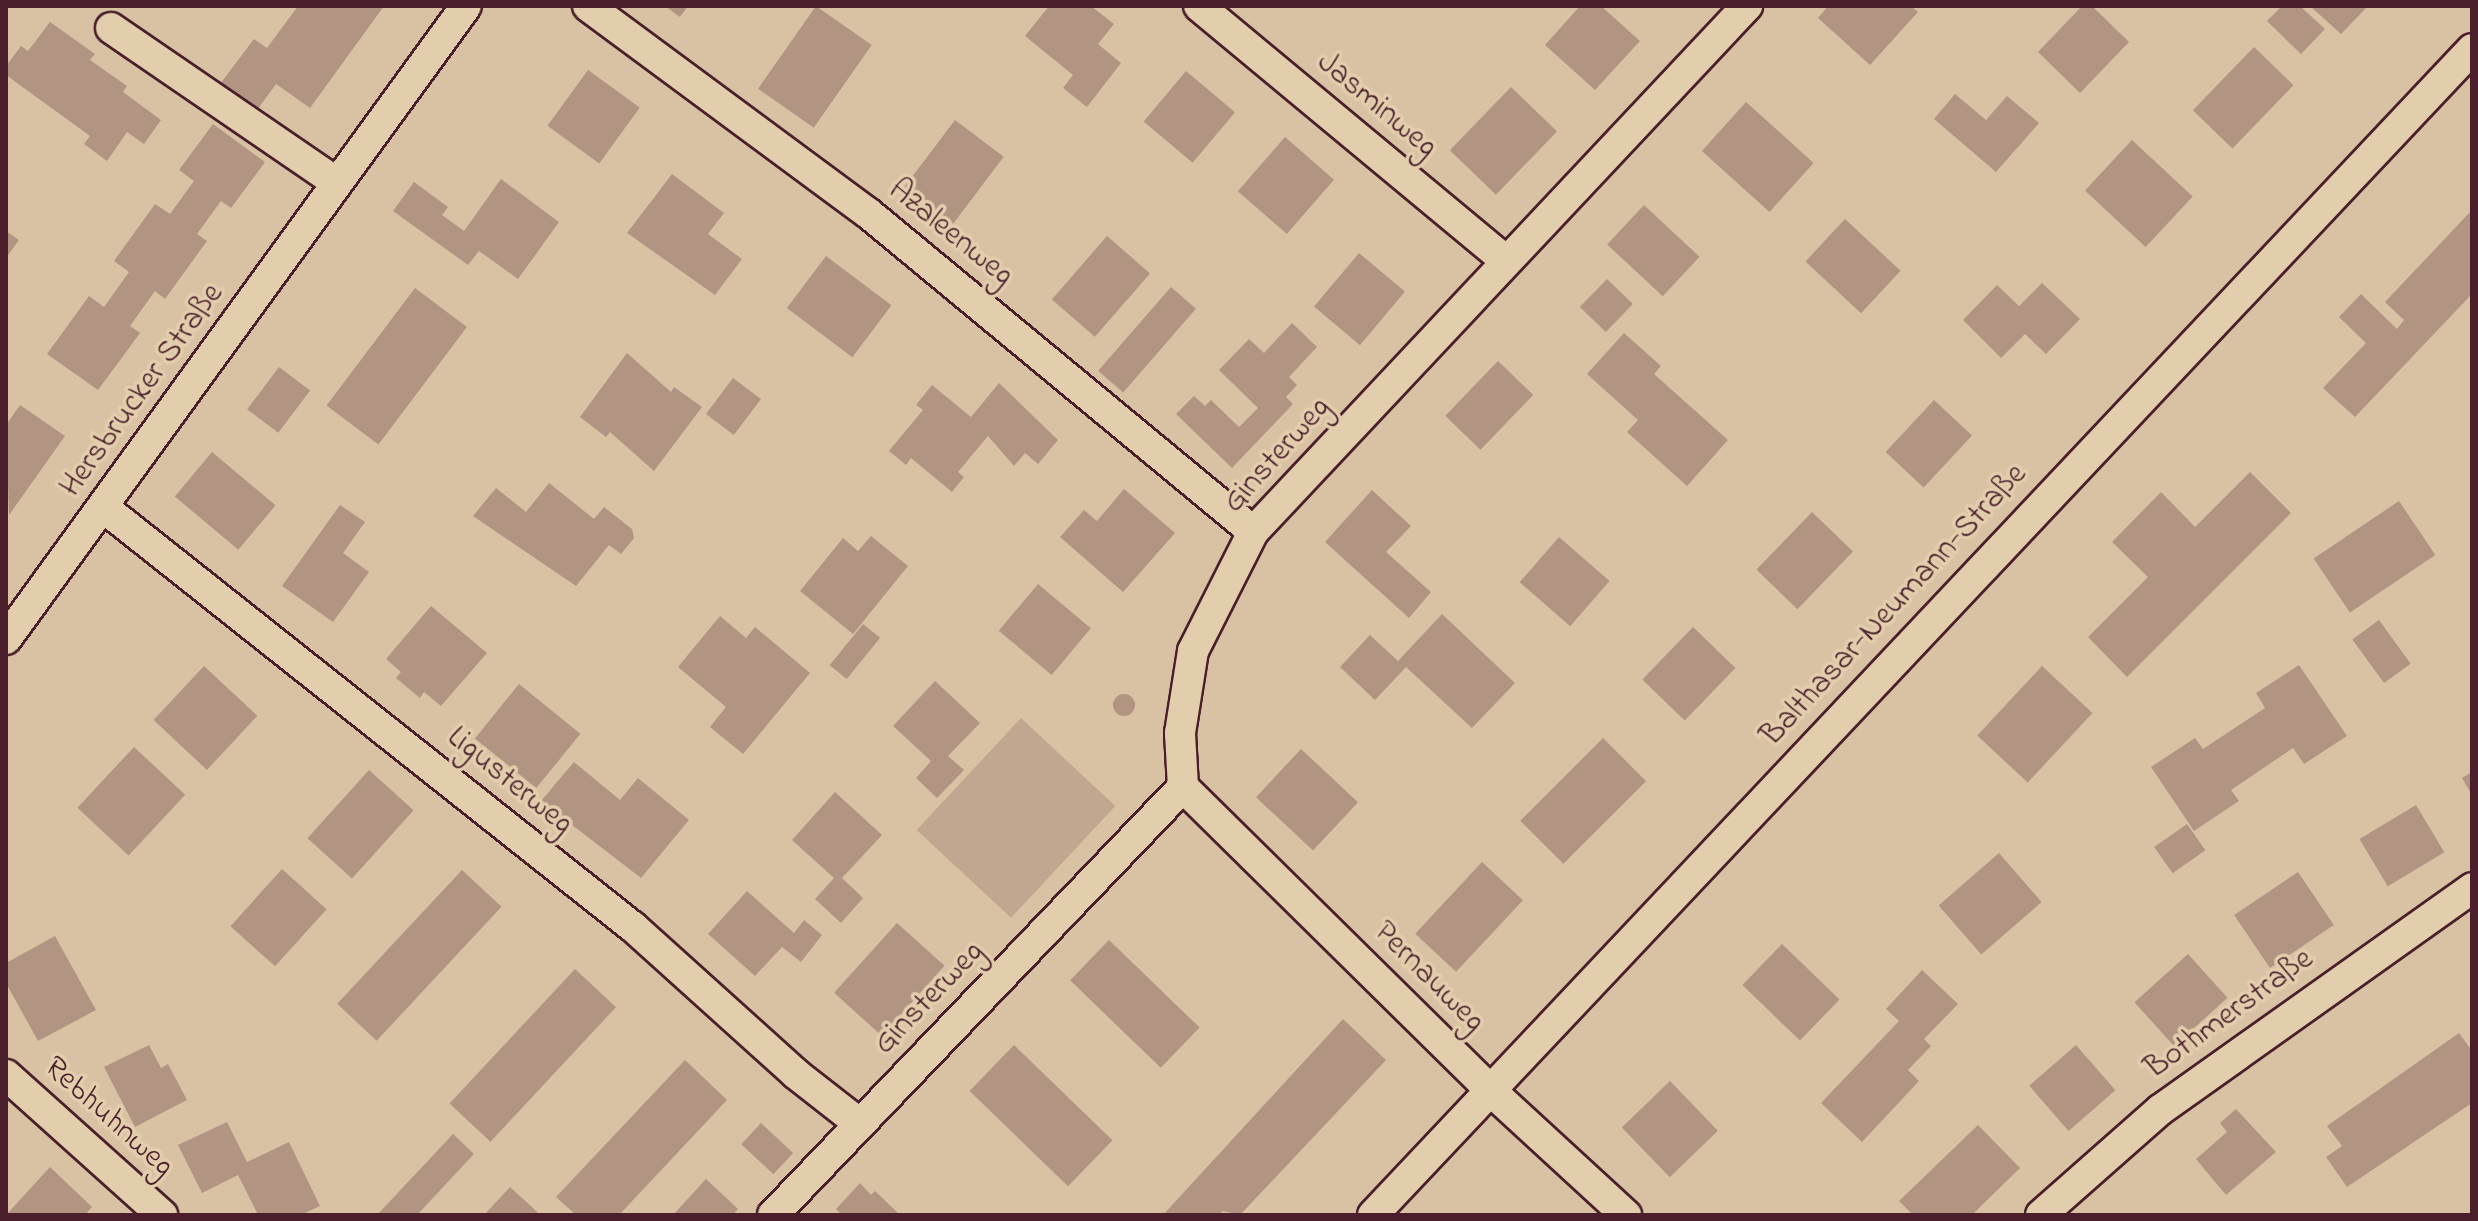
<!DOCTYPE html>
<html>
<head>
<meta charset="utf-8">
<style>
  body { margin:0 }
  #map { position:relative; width:2478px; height:1221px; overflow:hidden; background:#d9c2a4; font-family:"Indie Flower",sans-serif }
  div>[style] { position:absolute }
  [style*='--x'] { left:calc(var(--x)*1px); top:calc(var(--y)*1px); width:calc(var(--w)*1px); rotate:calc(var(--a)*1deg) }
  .green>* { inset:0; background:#c1a790; transform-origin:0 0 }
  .building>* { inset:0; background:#b19482; transform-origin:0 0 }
  .round { border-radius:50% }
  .roads { filter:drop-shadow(2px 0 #4a1f2b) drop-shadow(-2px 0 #4a1f2b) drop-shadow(0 2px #4a1f2b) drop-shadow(0 -2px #4a1f2b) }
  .street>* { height:30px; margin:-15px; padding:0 15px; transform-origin:15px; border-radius:15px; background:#e2cdac }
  span { translate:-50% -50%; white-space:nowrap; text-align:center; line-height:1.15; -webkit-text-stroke:7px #e2cdac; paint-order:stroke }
  .street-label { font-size:32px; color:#4a1f2b }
  .frame { position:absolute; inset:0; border:8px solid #4a1f2b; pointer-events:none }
</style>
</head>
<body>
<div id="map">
  <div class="green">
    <i style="left:1021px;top:718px;width:129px;height:153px;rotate:43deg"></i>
  </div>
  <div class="building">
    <i style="clip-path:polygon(298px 6px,384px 6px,310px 108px,276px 84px,257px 110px,220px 84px,254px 39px,267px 48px)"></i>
    <i style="clip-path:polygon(665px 6px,688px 6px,680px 17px)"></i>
    <i style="left:816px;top:6px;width:68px;height:101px;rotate:35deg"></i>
    <i style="clip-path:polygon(1049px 6px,1091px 6px,1114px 24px,1098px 44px,1121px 63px,1087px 107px,1063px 88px,1073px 75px,1025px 36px)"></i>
    <i style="clip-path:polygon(1580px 6px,1601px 6px,1640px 41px,1595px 90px,1545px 45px)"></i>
    <i style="clip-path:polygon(1828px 6px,1911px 6px,1918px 12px,1870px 65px,1818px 18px)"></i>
    <i style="clip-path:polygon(2082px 6px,2092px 6px,2129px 42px,2080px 93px,2038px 52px)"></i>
    <i style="clip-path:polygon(2282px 6px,2300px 6px,2325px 29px,2301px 54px,2267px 21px)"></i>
    <i style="clip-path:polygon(2310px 6px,2368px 6px,2341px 34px)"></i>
    <i style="clip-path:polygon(50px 22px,95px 54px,90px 60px,127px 86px,123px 92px,161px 120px,144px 144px,127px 132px,107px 161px,84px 144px,90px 136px,6px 75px,6px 66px,21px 46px,28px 51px)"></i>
    <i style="left:2254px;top:47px;width:55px;height:88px;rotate:44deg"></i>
    <i style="left:588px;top:70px;width:64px;height:69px;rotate:36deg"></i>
    <i style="left:1186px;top:71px;width:64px;height:66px;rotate:40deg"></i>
    <i style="left:1511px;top:87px;width:64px;height:88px;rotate:44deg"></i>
    <i style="clip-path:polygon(1955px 94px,1986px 120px,2007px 96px,2039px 123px,1996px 172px,1934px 119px)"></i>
    <i style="left:1746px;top:102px;width:91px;height:66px;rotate:42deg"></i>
    <i style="left:955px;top:120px;width:61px;height:84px;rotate:37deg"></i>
    <i style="clip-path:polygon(213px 124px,265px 162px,231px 208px,221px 201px,197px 234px,207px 241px,165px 299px,155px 291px,130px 326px,140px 333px,98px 390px,47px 354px,89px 296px,104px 307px,129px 272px,114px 261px,155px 204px,170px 214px,194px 181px,179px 170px)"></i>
    <i style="left:1285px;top:137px;width:65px;height:72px;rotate:41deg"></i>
    <i style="left:2132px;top:140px;width:83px;height:69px;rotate:43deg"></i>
    <i style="clip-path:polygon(672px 174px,724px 213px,708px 234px,742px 259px,715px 295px,627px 233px)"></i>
    <i style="clip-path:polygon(501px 179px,559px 222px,518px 279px,479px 251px,468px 265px,393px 211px,414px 182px,448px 207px,442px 215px,464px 231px)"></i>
    <i style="left:1644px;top:205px;width:76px;height:54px;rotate:43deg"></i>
    <i style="clip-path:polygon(2472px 210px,2472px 294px,2355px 417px,2323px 388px,2366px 343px,2339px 317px,2361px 294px,2397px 329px,2404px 320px,2385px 302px)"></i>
    <i style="left:1845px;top:219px;width:76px;height:58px;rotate:43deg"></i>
    <i style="clip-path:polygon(6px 231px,19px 240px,6px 258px)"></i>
    <i style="left:1107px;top:236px;width:57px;height:84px;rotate:41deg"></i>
    <i style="left:1359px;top:253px;width:60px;height:70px;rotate:40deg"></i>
    <i style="left:826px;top:256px;width:82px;height:65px;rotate:37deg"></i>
    <i style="left:1607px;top:279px;width:36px;height:39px;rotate:44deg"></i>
    <i style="clip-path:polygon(2042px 283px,2080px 319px,2046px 354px,2025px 334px,2001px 358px,1963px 320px,1997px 285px,2019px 306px)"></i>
    <i style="left:1171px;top:287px;width:33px;height:111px;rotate:41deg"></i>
    <i style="left:415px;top:288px;width:65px;height:147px;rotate:37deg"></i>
    <i style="clip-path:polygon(1292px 323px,1317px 347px,1289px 377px,1297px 385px,1286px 397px,1293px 404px,1232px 468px,1176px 414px,1194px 396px,1205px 406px,1211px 400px,1239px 427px,1258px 408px,1219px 370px,1249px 339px,1264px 353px)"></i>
    <i style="clip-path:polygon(1624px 333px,1661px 366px,1654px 374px,1728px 440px,1687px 486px,1627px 432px,1638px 420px,1587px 374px)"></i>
    <i style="clip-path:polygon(627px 353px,671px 392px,674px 387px,702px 407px,654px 471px,610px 432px,606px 437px,580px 417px)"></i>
    <i style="left:1498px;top:361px;width:49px;height:76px;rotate:44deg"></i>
    <i style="left:279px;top:367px;width:39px;height:53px;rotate:37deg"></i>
    <i style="left:733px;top:378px;width:35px;height:45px;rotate:37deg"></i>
    <i style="clip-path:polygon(999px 383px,1058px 440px,1038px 464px,1025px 453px,1014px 466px,988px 436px,958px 472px,964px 477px,952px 492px,911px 458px,906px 465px,889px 451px,923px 410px,916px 405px,932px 385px,971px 417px)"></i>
    <i style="left:1934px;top:400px;width:52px;height:71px;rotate:43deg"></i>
    <i style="clip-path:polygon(20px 405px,65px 436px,9px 515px,6px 425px)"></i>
    <i style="left:212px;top:452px;width:83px;height:58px;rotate:40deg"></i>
    <i style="clip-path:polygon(2250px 472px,2291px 513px,2127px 677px,2088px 637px,2148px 577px,2112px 542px,2161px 492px,2195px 527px)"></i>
    <i style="clip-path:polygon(549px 483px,594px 519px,604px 507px,632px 529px,634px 538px,621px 554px,609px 545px,576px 586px,473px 516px,496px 488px,526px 512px)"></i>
    <i style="clip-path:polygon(1124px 489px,1175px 533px,1123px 592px,1060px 537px,1084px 510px,1097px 521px)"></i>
    <i style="clip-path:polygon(1372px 490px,1411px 526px,1386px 552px,1431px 592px,1409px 618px,1325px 542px)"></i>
    <i style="left:2399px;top:501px;width:65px;height:103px;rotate:56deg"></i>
    <i style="clip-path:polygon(340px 505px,365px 522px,343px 553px,369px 572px,333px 622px,282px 586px)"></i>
    <i style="left:1812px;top:512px;width:57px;height:80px;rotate:44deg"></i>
    <i style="clip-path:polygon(871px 536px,908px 566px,853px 634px,800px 591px,843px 538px,858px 551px)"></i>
    <i style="left:1559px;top:537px;width:67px;height:60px;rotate:41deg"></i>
    <i style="left:1038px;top:584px;width:69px;height:61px;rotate:40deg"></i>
    <i style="clip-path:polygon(431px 606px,487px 653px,441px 706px,424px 692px,420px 698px,396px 678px,401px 672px,386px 659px)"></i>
    <i style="clip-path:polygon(1442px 614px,1515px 683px,1472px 728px,1406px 667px,1375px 700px,1340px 667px,1370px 635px,1398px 661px)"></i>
    <i style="clip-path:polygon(720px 616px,746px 638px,755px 627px,810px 673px,743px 754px,710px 727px,726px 707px,678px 667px)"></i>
    <i style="left:2379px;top:620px;width:54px;height:33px;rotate:54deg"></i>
    <i style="left:863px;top:624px;width:22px;height:53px;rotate:39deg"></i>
    <i style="left:1693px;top:627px;width:59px;height:73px;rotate:44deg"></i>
    <i style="clip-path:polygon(2299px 665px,2347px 736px,2304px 764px,2293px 748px,2231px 790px,2239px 801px,2194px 831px,2151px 767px,2195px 738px,2203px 749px,2265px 708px,2256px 693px)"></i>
    <i style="left:204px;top:666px;width:73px;height:74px;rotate:43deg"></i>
    <i style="left:2042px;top:666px;width:69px;height:95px;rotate:43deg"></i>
    <i style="clip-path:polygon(935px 681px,980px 723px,948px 756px,964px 770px,937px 798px,916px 778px,931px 761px,893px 726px)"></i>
    <i style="left:519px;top:684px;width:79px;height:70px;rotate:39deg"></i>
    <i class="round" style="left:1113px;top:694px;width:22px;height:22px"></i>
    <i style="left:1603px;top:738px;width:61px;height:117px;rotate:45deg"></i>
    <i style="left:134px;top:747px;width:70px;height:83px;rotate:43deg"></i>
    <i style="left:1301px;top:749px;width:78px;height:66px;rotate:43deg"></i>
    <i style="clip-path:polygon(574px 762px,620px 800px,638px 778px,689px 820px,641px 878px,541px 801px)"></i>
    <i style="left:369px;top:770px;width:60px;height:92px;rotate:42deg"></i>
    <i style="clip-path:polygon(2472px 772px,2472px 795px,2462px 778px)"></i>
    <i style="clip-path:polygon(835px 792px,882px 835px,842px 878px,863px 898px,841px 923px,815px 899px,834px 878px,792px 840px)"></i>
    <i style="left:2416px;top:805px;width:55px;height:66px;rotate:59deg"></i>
    <i style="left:2187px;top:824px;width:32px;height:40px;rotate:55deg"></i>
    <i style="left:1999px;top:853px;width:65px;height:80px;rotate:49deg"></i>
    <i style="left:1482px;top:862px;width:56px;height:98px;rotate:43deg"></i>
    <i style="left:282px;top:869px;width:60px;height:77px;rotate:42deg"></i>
    <i style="left:462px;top:870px;width:54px;height:183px;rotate:43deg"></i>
    <i style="left:2298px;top:872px;width:64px;height:77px;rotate:56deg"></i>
    <i style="clip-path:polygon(747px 891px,794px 933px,804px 920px,822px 935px,801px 962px,782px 947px,755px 976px,708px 934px)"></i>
    <i style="left:897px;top:923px;width:64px;height:94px;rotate:42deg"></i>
    <i style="clip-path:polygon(55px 936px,96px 1010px,38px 1041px,6px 983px,6px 963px)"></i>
    <i style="left:1109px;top:940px;width:126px;height:56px;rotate:44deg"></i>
    <i style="left:1782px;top:944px;width:80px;height:57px;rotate:44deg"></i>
    <i style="left:2188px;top:954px;width:59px;height:72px;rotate:48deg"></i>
    <i style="left:575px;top:969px;width:56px;height:184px;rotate:43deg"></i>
    <i style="clip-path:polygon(1922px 970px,1958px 1004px,1924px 1039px,1931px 1046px,1908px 1070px,1919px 1081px,1862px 1142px,1821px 1103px,1899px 1021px,1886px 1009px)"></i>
    <i style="clip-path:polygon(1343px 1019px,1386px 1060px,1240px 1215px,1223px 1211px,1218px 1215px,1163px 1215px)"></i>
    <i style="clip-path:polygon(2459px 1033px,2472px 1051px,2472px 1103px,2347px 1187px,2326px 1157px,2342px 1146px,2327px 1126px)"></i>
    <i style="clip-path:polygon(149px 1045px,161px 1068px,168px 1064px,187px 1100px,135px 1127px,104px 1067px)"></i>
    <i style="left:1014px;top:1045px;width:137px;height:64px;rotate:44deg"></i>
    <i style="left:2076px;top:1045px;width:60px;height:62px;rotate:49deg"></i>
    <i style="clip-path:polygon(685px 1060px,727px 1100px,619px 1215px,576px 1215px,556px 1197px)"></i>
    <i style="left:1670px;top:1081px;width:69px;height:67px;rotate:46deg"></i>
    <i style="clip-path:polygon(2236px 1109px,2276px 1152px,2226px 1195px,2196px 1159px,2227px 1132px,2220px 1123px)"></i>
    <i style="clip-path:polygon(227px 1122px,247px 1162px,289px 1142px,320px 1206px,301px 1215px,258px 1215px,238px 1175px,202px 1193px,178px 1145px)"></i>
    <i style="left:761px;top:1123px;width:44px;height:29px;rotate:43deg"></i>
    <i style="clip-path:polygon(1978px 1125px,2020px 1168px,1972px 1215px,1913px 1215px,1899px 1201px)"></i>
    <i style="clip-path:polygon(453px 1134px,474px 1154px,417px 1215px,377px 1215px)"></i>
    <i style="clip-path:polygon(50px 1167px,92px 1207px,85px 1215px,6px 1215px)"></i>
    <i style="clip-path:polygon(706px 1179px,738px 1209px,733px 1215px,673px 1215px)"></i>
    <i style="clip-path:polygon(860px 1183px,871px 1195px,875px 1191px,900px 1215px,842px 1215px,836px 1209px)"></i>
    <i style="clip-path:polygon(510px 1187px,533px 1208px,540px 1215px,484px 1215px)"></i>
  </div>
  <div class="roads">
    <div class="street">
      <i style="--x:588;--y:6;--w:348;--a:36.5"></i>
      <i style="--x:868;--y:213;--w:500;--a:39.6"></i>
      <i style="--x:1199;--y:6;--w:399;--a:39.7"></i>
      <i style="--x:111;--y:28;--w:274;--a:34.4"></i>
      <i style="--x:103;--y:507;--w:676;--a:38.4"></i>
      <i style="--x:633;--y:927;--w:219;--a:42"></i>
      <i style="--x:796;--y:1074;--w:81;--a:38"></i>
      <i style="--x:6;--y:639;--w:782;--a:-53.99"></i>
      <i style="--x:1183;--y:787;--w:431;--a:44.6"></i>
      <i style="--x:1490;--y:1090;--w:185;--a:42.6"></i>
      <i style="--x:6;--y:1075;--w:210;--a:41.9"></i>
      <i style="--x:773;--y:1215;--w:593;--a:-46.23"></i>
      <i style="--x:1183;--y:787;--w:54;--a:-93.2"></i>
      <i style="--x:1180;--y:733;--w:83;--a:-81"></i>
      <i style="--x:1193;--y:651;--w:133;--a:-63.2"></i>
      <i style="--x:1253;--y:532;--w:722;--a:-46.8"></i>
      <i style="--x:1373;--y:1215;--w:1602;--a:-46.69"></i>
      <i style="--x:2041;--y:1215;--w:159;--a:-41.4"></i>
      <i style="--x:2160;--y:1110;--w:383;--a:-35.4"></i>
    </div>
  </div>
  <div class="street-label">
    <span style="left:1376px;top:106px;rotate:40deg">Jasminweg</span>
    <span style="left:950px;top:234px;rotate:39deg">Azaleenweg</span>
    <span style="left:143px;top:391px;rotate:-54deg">Hersbrucker Straße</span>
    <span style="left:1278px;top:456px;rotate:-48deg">Ginsterweg</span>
    <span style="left:1895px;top:606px;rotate:-47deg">Balthasar-Neumann-Straße</span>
    <span style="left:509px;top:782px;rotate:39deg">Ligusterweg</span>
    <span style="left:1428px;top:978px;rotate:45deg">Pernauweg</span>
    <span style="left:930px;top:999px;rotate:-46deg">Ginsterweg</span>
    <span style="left:2230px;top:1015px;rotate:-36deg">Bothmerstraße</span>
    <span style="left:108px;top:1118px;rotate:42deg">Rebhuhnweg</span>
  </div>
  <div class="frame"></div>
</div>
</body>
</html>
